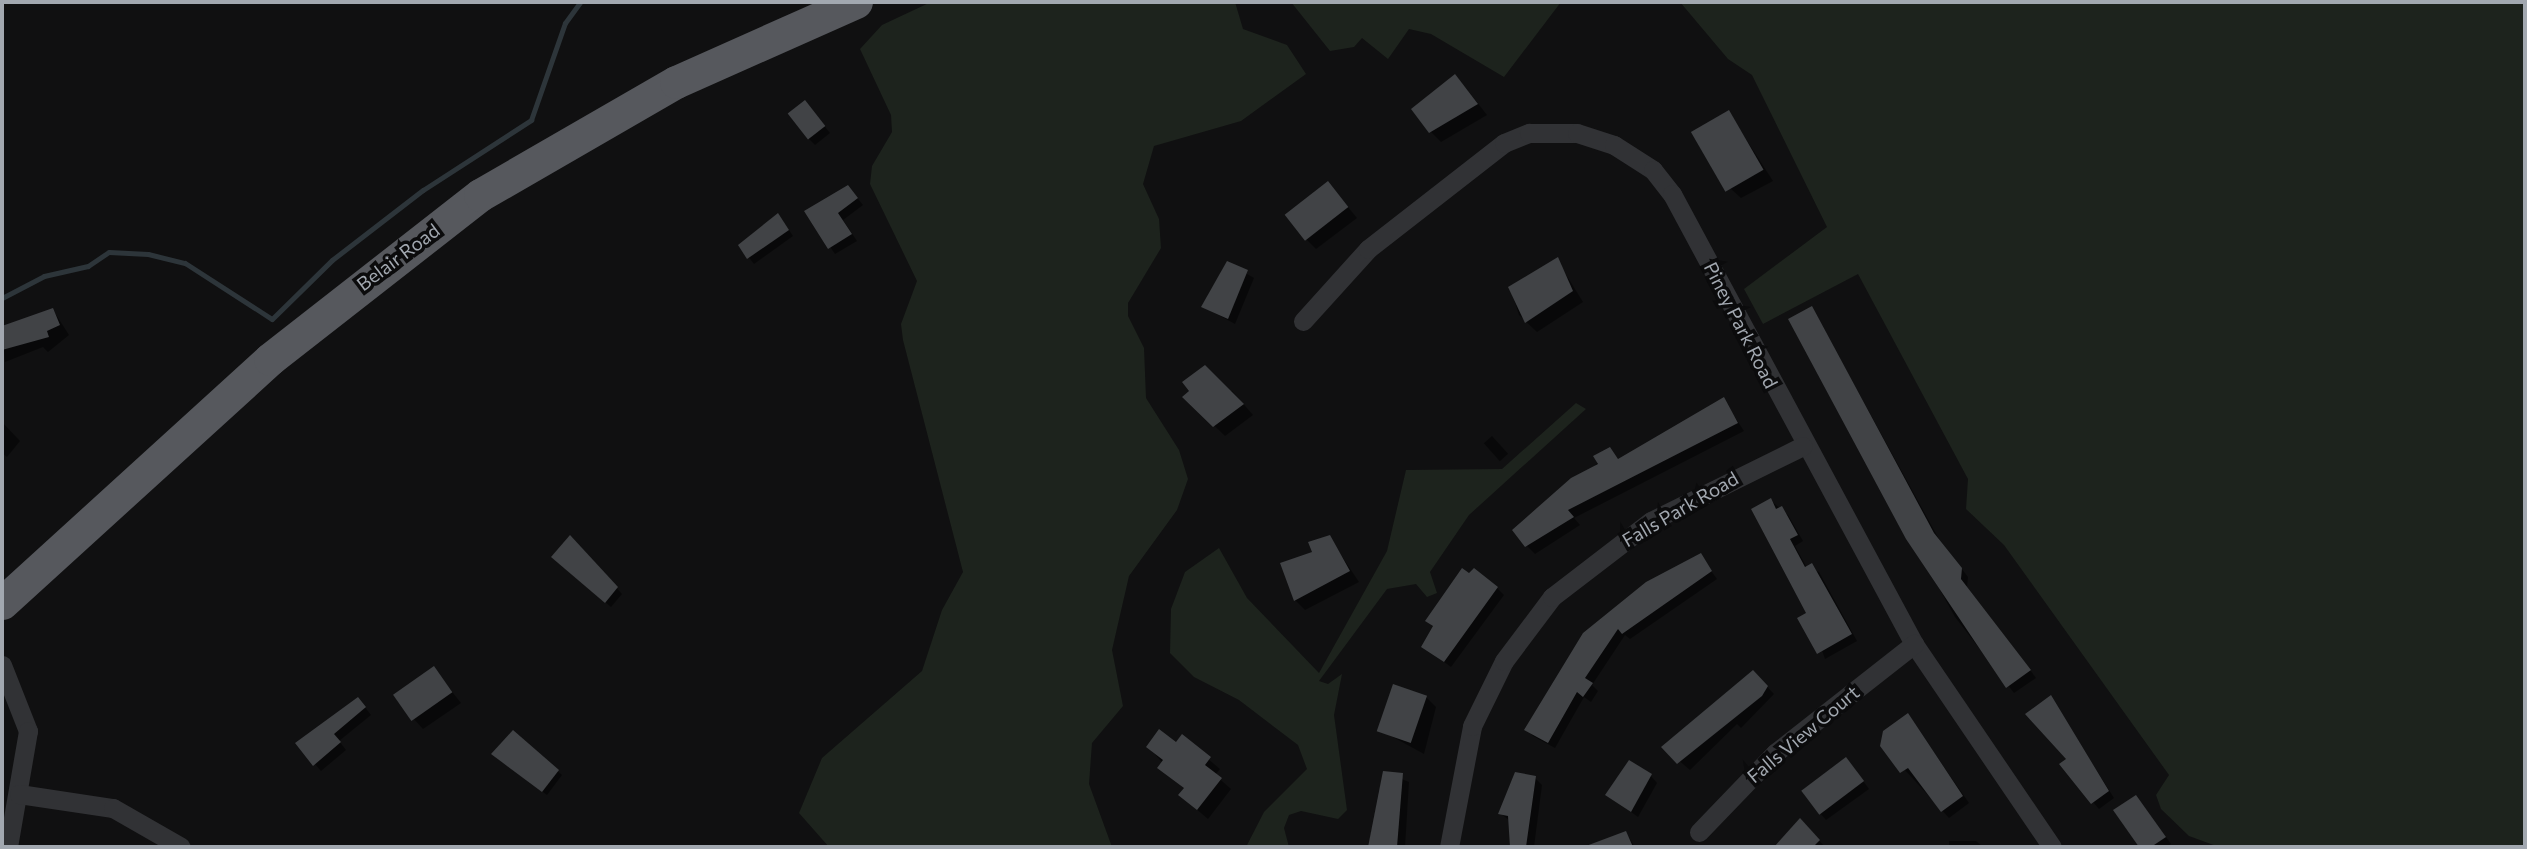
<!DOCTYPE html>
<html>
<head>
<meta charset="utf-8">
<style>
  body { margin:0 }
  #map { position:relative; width:2527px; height:849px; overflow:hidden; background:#101011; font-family:Commissioner,sans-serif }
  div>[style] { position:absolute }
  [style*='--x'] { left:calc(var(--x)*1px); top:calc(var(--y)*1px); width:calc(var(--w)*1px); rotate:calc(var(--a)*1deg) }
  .green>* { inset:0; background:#1d231d }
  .shadow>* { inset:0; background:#0007; transform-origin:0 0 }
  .stream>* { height:5px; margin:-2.5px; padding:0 2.5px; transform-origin:2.5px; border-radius:2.5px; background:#2d353a }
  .building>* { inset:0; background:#414346; transform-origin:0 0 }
  .minor>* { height:19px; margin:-9.5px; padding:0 9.5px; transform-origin:9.5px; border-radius:9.5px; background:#313235 }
  .trunk>* { height:33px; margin:-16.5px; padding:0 16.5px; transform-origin:16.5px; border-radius:16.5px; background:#56585d }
  span { translate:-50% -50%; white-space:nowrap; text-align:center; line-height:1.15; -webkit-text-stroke:7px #0b0b0c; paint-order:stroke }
  .street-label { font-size:19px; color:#a2a8b0 }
  .frame { position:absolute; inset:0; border:4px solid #a2a8b0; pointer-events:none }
</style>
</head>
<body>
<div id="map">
  <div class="green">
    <i style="clip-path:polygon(931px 2px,1235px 2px,1243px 29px,1287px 45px,1306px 74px,1241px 121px,1154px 146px,1143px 184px,1159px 219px,1161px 248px,1128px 303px,1128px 316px,1144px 348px,1146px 398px,1179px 450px,1188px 479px,1177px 510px,1129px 576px,1112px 650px,1123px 706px,1092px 743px,1089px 784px,1112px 847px,829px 847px,799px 813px,822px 758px,922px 671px,942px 610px,963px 572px,903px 340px,901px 324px,917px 281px,870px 184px,872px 166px,892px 132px,891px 115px,860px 49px,882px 25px)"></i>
    <i style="clip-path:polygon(1291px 2px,1561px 2px,1504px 77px,1431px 34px,1409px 29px,1388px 59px,1362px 38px,1354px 47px,1330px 51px)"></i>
    <i style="clip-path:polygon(1680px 2px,2525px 2px,2525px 847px,2219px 847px,2189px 836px,2161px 809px,2156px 795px,2169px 775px,2004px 545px,1966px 509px,1968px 479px,1858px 274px,1763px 324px,1744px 289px,1827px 227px,1752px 75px,1728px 59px)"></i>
    <i style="clip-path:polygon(1576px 403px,1586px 409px,1469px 515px,1430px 572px,1437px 593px,1427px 597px,1416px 584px,1387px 589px,1319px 681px,1328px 684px,1342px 674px,1334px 715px,1347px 810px,1338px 819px,1301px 811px,1289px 815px,1284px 828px,1289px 847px,1246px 847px,1264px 812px,1307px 769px,1298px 745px,1239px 700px,1194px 677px,1170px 653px,1171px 609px,1185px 572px,1219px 548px,1247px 598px,1319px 673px,1387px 551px,1406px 470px,1502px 469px)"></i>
  </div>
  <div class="shadow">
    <i style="clip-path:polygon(1465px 87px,1487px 115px,1441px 142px,1430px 131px)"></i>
    <i style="clip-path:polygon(805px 102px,830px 133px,815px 145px,808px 138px)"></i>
    <i style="clip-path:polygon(1729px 113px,1773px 181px,1741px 198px,1730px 188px)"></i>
    <i style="clip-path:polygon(1328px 183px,1357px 218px,1316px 249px,1306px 239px)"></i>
    <i style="clip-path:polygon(854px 194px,863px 205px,843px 220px,857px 241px,835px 254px,806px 212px)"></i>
    <i style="clip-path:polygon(783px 221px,793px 236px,754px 264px,740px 246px)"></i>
    <i style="clip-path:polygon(1557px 260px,1583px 302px,1537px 332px,1519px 315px,1510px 287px)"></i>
    <i style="clip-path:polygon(1228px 263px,1254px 278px,1235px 324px,1204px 307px)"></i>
    <i style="clip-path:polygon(1812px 308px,1940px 541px,1968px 577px,1967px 587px,2036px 678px,2014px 693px,1955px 617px,1790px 319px)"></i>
    <i style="clip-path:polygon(53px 310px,69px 335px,48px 352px,43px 347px,5px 362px,2px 329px)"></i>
    <i style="clip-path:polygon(1232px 391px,1253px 415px,1225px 436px,1185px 397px)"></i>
    <i style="clip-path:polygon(1723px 399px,1744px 431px,1574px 518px,1580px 525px,1535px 554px,1527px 546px,1609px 449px,1619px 460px)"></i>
    <i style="clip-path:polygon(2px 422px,20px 441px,7px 457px,2px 453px)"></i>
    <i style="left:1492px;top:436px;width:24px;height:11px;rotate:48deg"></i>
    <i style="clip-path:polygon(1770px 500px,1788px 515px,1803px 541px,1795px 546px,1807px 568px,1819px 572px,1857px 641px,1825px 659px)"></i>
    <i style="clip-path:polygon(570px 537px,622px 594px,611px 607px,558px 562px)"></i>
    <i style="clip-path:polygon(1329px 537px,1359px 582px,1305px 610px,1295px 600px,1314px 554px)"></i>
    <i style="clip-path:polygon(1700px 556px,1717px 579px,1630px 639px,1625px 635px,1592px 685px,1598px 691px,1591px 702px,1584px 697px,1555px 748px,1533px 736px,1527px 729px,1584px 634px)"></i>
    <i style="clip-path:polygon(1497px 588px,1504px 595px,1451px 667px,1423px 646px,1434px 628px,1428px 621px)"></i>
    <i style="clip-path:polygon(434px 669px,461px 703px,423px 729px,413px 718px)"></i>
    <i style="clip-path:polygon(1753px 672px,1774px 694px,1741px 728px,1737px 724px,1690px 770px,1670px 753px)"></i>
    <i style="clip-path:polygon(1426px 697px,1436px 707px,1424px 754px,1382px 731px)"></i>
    <i style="clip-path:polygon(2051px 698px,2114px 798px,2099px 809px,2061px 765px,2069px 760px)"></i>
    <i style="clip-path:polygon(364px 706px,371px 715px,339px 741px,346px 750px,321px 771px,297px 743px)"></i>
    <i style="clip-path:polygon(1908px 716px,1969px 803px,1949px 818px,1882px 745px)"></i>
    <i style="clip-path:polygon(513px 733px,562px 775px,547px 795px,497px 758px)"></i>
    <i style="clip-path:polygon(1182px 737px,1220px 769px,1215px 775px,1231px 789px,1208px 819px,1180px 795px,1185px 789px,1148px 746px,1176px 745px)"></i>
    <i style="clip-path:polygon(1852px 766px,1869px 789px,1826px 820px,1820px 813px)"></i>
    <i style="clip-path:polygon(1384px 772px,1409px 782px,1405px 847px,1368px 847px)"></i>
    <i style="clip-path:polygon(1651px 776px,1657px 783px,1638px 817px,1608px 795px)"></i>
    <i style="clip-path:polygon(1535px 778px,1542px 785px,1534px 847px,1511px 847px,1510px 821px,1500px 813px)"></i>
    <i style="clip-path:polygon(2142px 804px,2171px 844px,2167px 847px,2141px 847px,2115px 811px)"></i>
    <i style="clip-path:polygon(1800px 820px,1825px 847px,1775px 847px)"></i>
    <i style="clip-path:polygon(1626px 833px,1635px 847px,1601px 847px,1599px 843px)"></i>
    <i style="clip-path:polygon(1949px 841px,1976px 841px,1983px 847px,1949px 847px)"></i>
  </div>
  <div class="stream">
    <i style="--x:2;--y:298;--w:47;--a:-27.6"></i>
    <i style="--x:44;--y:276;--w:45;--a:-12.8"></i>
    <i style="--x:88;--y:266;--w:25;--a:-34"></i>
    <i style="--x:109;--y:252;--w:39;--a:3"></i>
    <i style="--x:148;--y:254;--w:38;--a:14"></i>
    <i style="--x:185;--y:263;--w:103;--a:32.8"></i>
    <i style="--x:272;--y:319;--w:84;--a:-44.5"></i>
    <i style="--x:332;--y:260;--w:115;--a:-37.6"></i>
    <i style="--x:423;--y:190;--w:129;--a:-32.9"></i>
    <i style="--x:531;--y:120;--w:103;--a:-70.7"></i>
    <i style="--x:565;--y:23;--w:26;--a:-54"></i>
  </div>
  <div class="building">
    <i style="clip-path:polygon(1455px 74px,1478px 104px,1429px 133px,1411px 109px)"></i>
    <i style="left:805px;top:100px;width:33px;height:22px;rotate:52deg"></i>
    <i style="left:1729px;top:110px;width:69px;height:44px;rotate:60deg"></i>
    <i style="left:1328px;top:181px;width:33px;height:55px;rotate:52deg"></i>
    <i style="clip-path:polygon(848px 185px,858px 198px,838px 213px,852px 234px,828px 249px,804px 211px)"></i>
    <i style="clip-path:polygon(778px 213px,789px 230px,747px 259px,738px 245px)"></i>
    <i style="clip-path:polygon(1558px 257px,1573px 291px,1525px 323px,1508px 287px)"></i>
    <i style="clip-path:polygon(1227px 261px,1248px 270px,1228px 319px,1201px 307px)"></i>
    <i style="clip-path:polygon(1812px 306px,1934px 533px,1962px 568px,1961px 579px,2031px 670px,2006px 688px,1906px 539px,1788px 319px)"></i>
    <i style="clip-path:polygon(53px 308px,60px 325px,47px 331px,49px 337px,2px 350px,2px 326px)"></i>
    <i style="clip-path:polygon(1205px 365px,1244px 404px,1213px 427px,1182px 397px,1189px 391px,1182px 382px)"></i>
    <i style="clip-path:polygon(1724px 397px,1738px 423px,1568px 510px,1574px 517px,1525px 547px,1512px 530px,1571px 478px,1598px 464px,1593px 456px,1610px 447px,1618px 459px)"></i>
    <i style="clip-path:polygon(1771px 498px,1776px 509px,1782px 506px,1798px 535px,1790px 539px,1805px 567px,1812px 563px,1852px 634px,1817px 654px,1797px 618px,1806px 613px,1751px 509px)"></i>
    <i style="clip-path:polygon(570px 535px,618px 587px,605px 603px,551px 557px)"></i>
    <i style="clip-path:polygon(1330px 535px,1350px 571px,1294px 601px,1280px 563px,1312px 552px,1308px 542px)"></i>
    <i style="clip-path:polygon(1701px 553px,1712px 571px,1622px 634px,1618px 629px,1585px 678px,1593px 683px,1583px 697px,1577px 692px,1548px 743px,1524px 730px,1583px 633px,1646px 582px)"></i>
    <i style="clip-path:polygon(1462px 568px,1469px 573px,1474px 568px,1498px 587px,1444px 662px,1421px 647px,1433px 626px,1425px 621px)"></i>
    <i style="left:434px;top:666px;width:32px;height:50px;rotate:55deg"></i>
    <i style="clip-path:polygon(1753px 670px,1768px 686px,1762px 696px,1677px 764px,1661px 747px)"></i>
    <i style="left:1393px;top:684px;width:36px;height:50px;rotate:19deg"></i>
    <i style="clip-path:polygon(2051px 695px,2109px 791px,2091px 804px,2059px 764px,2066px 759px,2025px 714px)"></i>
    <i style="clip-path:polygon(358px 697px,366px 707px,334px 734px,341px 742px,313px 766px,295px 743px)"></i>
    <i style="clip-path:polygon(1908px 713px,1963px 796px,1941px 812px,1908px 768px,1900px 773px,1880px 746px,1883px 731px)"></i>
    <i style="clip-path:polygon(1159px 729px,1176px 742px,1182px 734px,1211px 757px,1205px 765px,1222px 778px,1197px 810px,1178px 795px,1184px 788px,1157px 768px,1163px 760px,1146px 747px)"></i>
    <i style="clip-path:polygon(513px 730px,559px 770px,542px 792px,491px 754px)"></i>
    <i style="left:1846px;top:757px;width:30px;height:56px;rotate:53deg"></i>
    <i style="clip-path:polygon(1629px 760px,1652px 774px,1631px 812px,1605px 795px)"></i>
    <i style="clip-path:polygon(1383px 771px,1403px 773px,1397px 847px,1368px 847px)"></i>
    <i style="clip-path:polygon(1515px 772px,1536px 776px,1526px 847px,1510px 847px,1508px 816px,1498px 814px)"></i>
    <i style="clip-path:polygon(2136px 795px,2166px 837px,2151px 847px,2139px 847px,2113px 810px)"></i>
    <i style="clip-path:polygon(1800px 818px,1820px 840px,1813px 847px,1774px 847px)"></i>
    <i style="clip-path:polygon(1626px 831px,1633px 847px,1586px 847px,1586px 846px)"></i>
  </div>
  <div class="minor">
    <i style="--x:1303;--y:321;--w:97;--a:-47.9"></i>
    <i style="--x:1368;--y:249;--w:172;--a:-37.9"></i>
    <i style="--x:1504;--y:143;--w:27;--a:-22"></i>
    <i style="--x:1529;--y:133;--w:48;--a:0"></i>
    <i style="--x:1577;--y:133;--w:39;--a:18"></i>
    <i style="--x:1614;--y:145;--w:46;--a:32.7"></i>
    <i style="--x:1653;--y:170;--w:31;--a:52"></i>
    <i style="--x:1672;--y:194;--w:511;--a:61.73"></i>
    <i style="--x:1914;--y:644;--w:245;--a:55.8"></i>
    <i style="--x:2;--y:665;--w:71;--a:68.5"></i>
    <i style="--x:28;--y:731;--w:118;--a:99.8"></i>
    <i style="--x:19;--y:794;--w:95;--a:8.5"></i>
    <i style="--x:113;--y:808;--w:78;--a:29.8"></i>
    <i style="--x:1699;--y:832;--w:110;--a:-46.1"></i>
    <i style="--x:1775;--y:753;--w:177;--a:-38.1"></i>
    <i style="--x:1449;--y:847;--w:123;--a:-79.2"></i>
    <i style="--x:1472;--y:726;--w:72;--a:-63.8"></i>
    <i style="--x:1504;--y:661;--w:80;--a:-53.1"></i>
    <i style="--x:1552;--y:597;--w:125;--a:-37.5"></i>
    <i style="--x:1651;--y:521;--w:169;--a:-26.3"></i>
  </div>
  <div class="trunk">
    <i style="--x:2;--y:603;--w:362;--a:-42.3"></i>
    <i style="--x:270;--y:359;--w:266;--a:-38"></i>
    <i style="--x:480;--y:195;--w:226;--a:-30"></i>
    <i style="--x:676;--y:82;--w:197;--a:-24"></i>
  </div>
  <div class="street-label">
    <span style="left:398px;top:257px;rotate:-37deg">Belair Road</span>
    <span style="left:1741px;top:325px;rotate:63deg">Piney Park Road</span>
    <span style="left:1680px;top:509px;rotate:-30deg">Falls Park Road</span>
    <span style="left:1803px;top:734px;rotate:-40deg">Falls View Court</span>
  </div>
  <div class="frame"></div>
</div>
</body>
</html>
